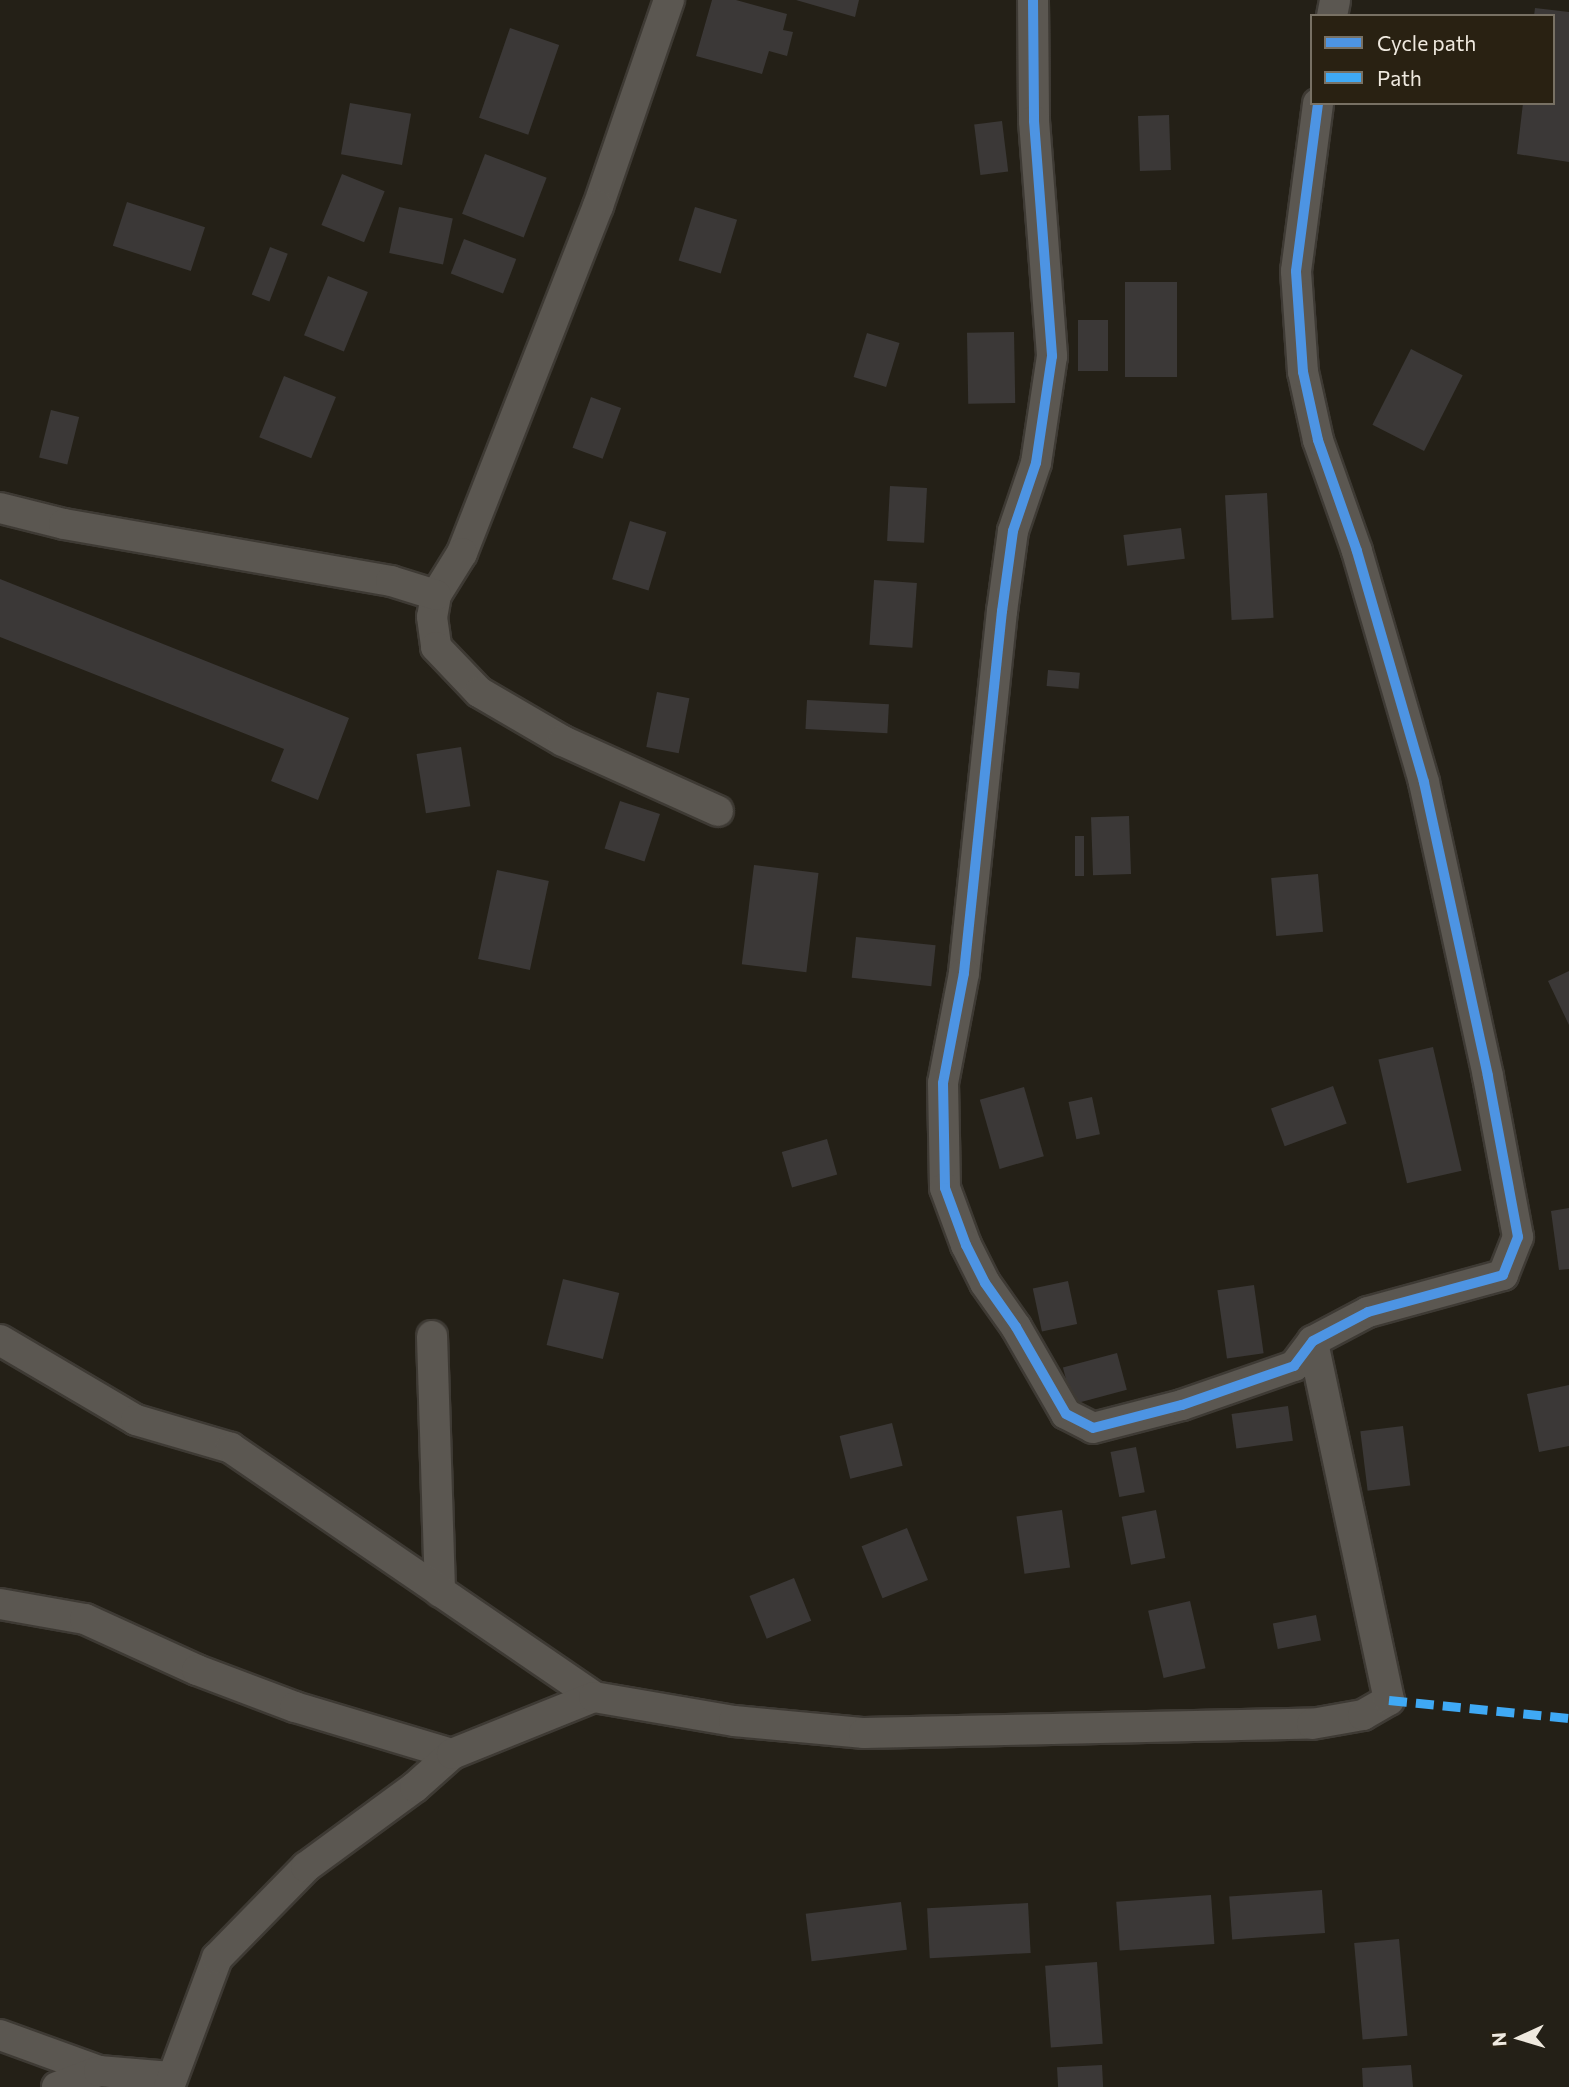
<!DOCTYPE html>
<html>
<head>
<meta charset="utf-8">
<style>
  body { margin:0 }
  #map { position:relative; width:1569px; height:2087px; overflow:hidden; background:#242017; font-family:Commissioner,sans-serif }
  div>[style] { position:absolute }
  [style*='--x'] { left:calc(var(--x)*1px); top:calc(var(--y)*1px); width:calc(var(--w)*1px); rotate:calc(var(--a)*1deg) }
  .building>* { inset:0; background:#3b3837; transform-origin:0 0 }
  .roads { filter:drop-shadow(2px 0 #3e3a34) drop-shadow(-2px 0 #3e3a34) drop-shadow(0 2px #3e3a34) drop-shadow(0 -2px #3e3a34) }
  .minor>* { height:30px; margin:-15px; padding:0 15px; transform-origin:15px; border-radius:15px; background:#5b5751 }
  .quiet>* { height:9px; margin-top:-4.5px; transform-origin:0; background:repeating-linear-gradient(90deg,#3fa9f5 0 18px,transparent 0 27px) }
  .cycleway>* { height:10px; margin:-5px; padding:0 5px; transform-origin:5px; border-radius:5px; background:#4d94e3 }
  span { translate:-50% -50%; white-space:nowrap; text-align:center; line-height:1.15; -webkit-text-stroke:7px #292112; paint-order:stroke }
  .legend { position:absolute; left:1310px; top:14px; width:245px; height:91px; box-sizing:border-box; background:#292112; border:2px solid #787164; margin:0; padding:9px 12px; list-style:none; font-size:21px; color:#efe9df }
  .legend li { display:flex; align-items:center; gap:14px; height:35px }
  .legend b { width:35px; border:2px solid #787164 }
  .north { position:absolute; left:1485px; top:2003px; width:70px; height:70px; -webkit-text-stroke:5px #292112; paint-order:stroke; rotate:266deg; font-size:19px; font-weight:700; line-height:28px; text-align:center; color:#efe9df }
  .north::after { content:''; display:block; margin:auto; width:24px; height:32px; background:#efe9df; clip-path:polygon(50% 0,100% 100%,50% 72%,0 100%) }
</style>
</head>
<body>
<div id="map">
  <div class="building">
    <i style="clip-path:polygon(712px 0,736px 0,787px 14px,783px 30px,793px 32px,787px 56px,769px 51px,762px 74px,696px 56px)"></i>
    <i style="clip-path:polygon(796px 0,859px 0,855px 17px)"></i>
    <i style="clip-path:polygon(1535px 8px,1569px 12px,1569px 162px,1517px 154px,1523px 103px,1553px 103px,1553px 16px,1534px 16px)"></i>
    <i style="left:510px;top:28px;width:52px;height:95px;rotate:19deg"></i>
    <i style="left:350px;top:103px;width:62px;height:52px;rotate:10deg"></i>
    <i style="left:1169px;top:115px;width:55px;height:31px;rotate:88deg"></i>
    <i style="left:1002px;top:121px;width:51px;height:28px;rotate:83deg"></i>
    <i style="left:485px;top:154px;width:66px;height:64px;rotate:21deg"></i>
    <i style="left:342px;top:174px;width:46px;height:55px;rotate:22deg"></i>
    <i style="left:127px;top:202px;width:82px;height:46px;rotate:18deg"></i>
    <i style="left:399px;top:207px;width:55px;height:47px;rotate:12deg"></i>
    <i style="left:695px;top:207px;width:44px;height:56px;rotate:17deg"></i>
    <i style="left:464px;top:239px;width:56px;height:37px;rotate:21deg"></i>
    <i style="left:270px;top:247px;width:19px;height:51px;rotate:21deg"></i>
    <i style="left:328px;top:276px;width:43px;height:64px;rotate:22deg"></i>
    <i style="left:1125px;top:282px;width:52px;height:95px"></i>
    <i style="left:1078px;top:320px;width:30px;height:51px"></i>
    <i style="left:1014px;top:332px;width:71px;height:47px;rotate:89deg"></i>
    <i style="left:867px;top:333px;width:34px;height:46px;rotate:17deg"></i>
    <i style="left:1411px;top:349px;width:58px;height:85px;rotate:27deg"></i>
    <i style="left:284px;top:376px;width:56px;height:66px;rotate:22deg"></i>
    <i style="left:591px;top:397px;width:32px;height:54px;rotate:20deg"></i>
    <i style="left:51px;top:410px;width:29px;height:49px;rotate:14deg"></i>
    <i style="left:890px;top:486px;width:37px;height:55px;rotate:3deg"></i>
    <i style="left:1267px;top:493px;width:125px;height:42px;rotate:87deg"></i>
    <i style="left:630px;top:521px;width:38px;height:61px;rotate:17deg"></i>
    <i style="left:1181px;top:528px;width:31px;height:58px;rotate:83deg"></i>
    <i style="clip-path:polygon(0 579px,349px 718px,318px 800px,271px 781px,284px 749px,0 637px)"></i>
    <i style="left:874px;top:580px;width:43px;height:65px;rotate:4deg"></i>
    <i style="left:1048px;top:670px;width:32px;height:16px;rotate:5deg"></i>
    <i style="left:657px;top:692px;width:33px;height:56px;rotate:11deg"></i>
    <i style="left:807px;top:700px;width:82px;height:29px;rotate:3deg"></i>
    <i style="left:461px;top:747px;width:60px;height:45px;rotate:81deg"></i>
    <i style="left:620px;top:801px;width:42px;height:50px;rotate:18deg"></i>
    <i style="left:1129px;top:816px;width:58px;height:38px;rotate:88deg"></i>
    <i style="left:1075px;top:836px;width:9px;height:40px"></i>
    <i style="left:754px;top:865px;width:65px;height:100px;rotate:7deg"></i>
    <i style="left:497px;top:870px;width:53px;height:91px;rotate:12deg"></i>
    <i style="left:1318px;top:874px;width:58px;height:47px;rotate:85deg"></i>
    <i style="left:856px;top:937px;width:80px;height:41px;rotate:6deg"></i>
    <i style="clip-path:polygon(1569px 971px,1569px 1025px,1548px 981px)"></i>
    <i style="left:1433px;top:1047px;width:127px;height:56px;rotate:77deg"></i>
    <i style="left:1333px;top:1086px;width:40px;height:66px;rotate:70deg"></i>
    <i style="left:1024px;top:1087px;width:72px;height:46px;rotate:74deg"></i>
    <i style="left:1092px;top:1097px;width:38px;height:24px;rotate:78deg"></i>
    <i style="left:827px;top:1139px;width:37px;height:47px;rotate:74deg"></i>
    <i style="clip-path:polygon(1569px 1208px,1569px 1269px,1559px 1270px,1551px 1211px)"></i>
    <i style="left:563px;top:1279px;width:58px;height:68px;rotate:14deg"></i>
    <i style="left:1068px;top:1281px;width:44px;height:36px;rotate:78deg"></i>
    <i style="left:1254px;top:1285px;width:69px;height:37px;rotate:82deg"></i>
    <i style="left:1117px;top:1353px;width:38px;height:56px;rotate:75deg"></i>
    <i style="clip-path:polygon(1569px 1385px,1569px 1446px,1539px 1452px,1527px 1394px)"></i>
    <i style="left:1288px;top:1406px;width:35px;height:57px;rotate:82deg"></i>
    <i style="left:892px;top:1423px;width:44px;height:54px;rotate:76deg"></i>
    <i style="left:1403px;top:1426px;width:60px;height:43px;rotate:83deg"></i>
    <i style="left:1136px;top:1447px;width:46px;height:26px;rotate:79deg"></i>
    <i style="left:1062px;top:1510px;width:58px;height:46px;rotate:82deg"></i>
    <i style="left:1156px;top:1510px;width:49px;height:35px;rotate:79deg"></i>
    <i style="left:907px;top:1528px;width:56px;height:49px;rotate:68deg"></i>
    <i style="left:794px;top:1578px;width:46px;height:48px;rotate:68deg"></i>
    <i style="left:1190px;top:1601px;width:69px;height:43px;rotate:77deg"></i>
    <i style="left:1316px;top:1615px;width:26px;height:44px;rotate:79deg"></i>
    <i style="left:1322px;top:1890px;width:43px;height:93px;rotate:86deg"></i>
    <i style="left:1211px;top:1895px;width:49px;height:95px;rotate:86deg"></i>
    <i style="left:901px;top:1902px;width:48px;height:96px;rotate:83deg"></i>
    <i style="left:1028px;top:1903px;width:50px;height:101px;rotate:87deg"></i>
    <i style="left:1399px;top:1939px;width:97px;height:45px;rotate:85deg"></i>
    <i style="left:1097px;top:1962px;width:82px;height:52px;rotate:86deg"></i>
    <i style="left:1102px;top:2065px;width:22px;height:45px;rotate:87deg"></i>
    <i style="clip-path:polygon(1411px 2065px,1413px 2087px,1363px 2087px,1362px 2068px)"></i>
  </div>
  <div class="roads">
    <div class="minor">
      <i style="--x:669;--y:0;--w:218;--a:109"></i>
      <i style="--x:598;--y:206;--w:373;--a:111.4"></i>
      <i style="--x:462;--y:553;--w:49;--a:121.8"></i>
      <i style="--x:436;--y:595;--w:22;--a:100"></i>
      <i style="--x:432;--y:617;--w:30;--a:82"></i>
      <i style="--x:436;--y:647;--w:62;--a:46.3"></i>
      <i style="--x:479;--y:692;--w:97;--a:30.3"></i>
      <i style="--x:563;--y:741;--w:170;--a:24.3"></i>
      <i style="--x:1033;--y:0;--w:121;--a:89.5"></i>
      <i style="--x:1034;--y:121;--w:236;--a:85.6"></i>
      <i style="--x:1052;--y:356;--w:108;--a:98.5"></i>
      <i style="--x:1036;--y:463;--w:72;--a:108.7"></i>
      <i style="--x:1013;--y:531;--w:81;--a:97.8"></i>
      <i style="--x:1002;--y:611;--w:364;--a:96"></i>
      <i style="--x:964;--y:973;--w:112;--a:100.8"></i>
      <i style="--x:943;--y:1083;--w:105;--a:88.9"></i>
      <i style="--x:945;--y:1188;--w:61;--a:69.8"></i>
      <i style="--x:966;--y:1245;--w:42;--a:63.4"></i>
      <i style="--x:985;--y:1283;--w:54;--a:54.8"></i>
      <i style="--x:1016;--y:1327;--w:100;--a:60.1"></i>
      <i style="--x:1066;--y:1414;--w:30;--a:27"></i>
      <i style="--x:1093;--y:1428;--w:92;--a:-14.5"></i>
      <i style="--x:1182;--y:1405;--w:119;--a:-19.2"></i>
      <i style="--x:1294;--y:1366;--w:31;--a:-53"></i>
      <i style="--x:1313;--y:1341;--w:62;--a:-27.8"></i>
      <i style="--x:1368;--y:1312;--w:140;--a:-15.3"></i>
      <i style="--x:1503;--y:1275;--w:41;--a:-68.5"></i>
      <i style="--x:1518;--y:1237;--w:164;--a:-100.6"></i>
      <i style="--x:1488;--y:1076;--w:301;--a:-102.3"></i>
      <i style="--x:1424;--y:782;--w:241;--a:-106.2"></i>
      <i style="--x:1357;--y:551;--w:118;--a:-109.4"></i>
      <i style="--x:1318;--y:440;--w:70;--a:-102.4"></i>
      <i style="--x:1303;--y:372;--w:101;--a:-94"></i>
      <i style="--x:1296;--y:271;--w:169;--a:-82.5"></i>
      <i style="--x:1332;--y:16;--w:16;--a:-79"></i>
      <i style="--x:0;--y:508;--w:66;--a:14"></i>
      <i style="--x:64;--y:524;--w:332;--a:9.9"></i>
      <i style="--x:391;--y:581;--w:47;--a:17.3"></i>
      <i style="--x:432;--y:1336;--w:256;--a:88.2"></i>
      <i style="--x:0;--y:1340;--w:158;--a:30.5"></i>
      <i style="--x:136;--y:1420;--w:99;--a:16.4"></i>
      <i style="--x:231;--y:1448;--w:440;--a:34.4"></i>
      <i style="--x:0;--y:1604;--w:86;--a:10"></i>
      <i style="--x:85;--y:1619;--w:123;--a:24.5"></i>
      <i style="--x:197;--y:1670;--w:105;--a:20.7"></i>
      <i style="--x:295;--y:1707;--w:164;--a:16.7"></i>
      <i style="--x:0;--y:2035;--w:105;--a:20"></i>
      <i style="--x:57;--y:2087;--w:45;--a:-20.9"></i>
      <i style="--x:99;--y:2071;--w:72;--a:4.8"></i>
      <i style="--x:169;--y:2087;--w:138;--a:-69.6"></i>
      <i style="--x:217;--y:1958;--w:127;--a:-45.6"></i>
      <i style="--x:306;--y:1867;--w:135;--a:-36.3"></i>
      <i style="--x:415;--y:1787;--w:50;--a:-41.7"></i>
      <i style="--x:452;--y:1754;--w:153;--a:-21.9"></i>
      <i style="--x:594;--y:1697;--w:142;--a:9.7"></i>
      <i style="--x:734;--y:1721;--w:131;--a:5.3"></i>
      <i style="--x:864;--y:1733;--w:448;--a:-1.2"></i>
      <i style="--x:1312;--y:1724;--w:52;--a:-10"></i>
      <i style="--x:1363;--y:1715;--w:30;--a:-30"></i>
      <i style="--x:1389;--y:1700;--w:367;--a:-102"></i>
    </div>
  </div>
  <div class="quiet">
    <i style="--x:1389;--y:1700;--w:181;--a:5.7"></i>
  </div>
  <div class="cycleway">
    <i style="--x:1033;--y:0;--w:121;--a:89.5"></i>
    <i style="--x:1034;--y:121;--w:236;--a:85.6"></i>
    <i style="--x:1052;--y:356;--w:108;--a:98.5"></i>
    <i style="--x:1036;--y:463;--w:72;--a:108.7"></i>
    <i style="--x:1013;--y:531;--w:81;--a:97.8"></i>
    <i style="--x:1002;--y:611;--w:364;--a:96"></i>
    <i style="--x:964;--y:973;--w:112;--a:100.8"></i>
    <i style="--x:943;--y:1083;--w:105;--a:88.9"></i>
    <i style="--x:945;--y:1188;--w:61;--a:69.8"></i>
    <i style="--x:966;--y:1245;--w:42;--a:63.4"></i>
    <i style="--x:985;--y:1283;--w:54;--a:54.8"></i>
    <i style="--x:1016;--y:1327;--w:100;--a:60.1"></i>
    <i style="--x:1066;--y:1414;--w:30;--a:27"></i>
    <i style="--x:1093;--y:1428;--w:92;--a:-14.5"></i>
    <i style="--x:1182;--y:1405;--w:119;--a:-19.2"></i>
    <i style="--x:1294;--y:1366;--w:31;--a:-53"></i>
    <i style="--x:1313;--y:1341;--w:62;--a:-27.8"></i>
    <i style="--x:1368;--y:1312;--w:140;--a:-15.3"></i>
    <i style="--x:1503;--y:1275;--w:41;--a:-68.5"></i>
    <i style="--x:1518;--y:1237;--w:164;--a:-100.6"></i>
    <i style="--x:1488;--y:1076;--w:301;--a:-102.3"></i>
    <i style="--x:1424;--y:782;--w:241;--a:-106.2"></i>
    <i style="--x:1357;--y:551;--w:118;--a:-109.4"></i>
    <i style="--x:1318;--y:440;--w:70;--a:-102.4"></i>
    <i style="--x:1303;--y:372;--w:101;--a:-94"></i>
    <i style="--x:1296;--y:271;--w:169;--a:-82.5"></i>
  </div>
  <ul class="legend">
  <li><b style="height:9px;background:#4d94e3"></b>Cycle path</li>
  <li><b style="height:9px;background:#3fa9f5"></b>Path</li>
  </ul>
  <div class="north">N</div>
</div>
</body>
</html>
